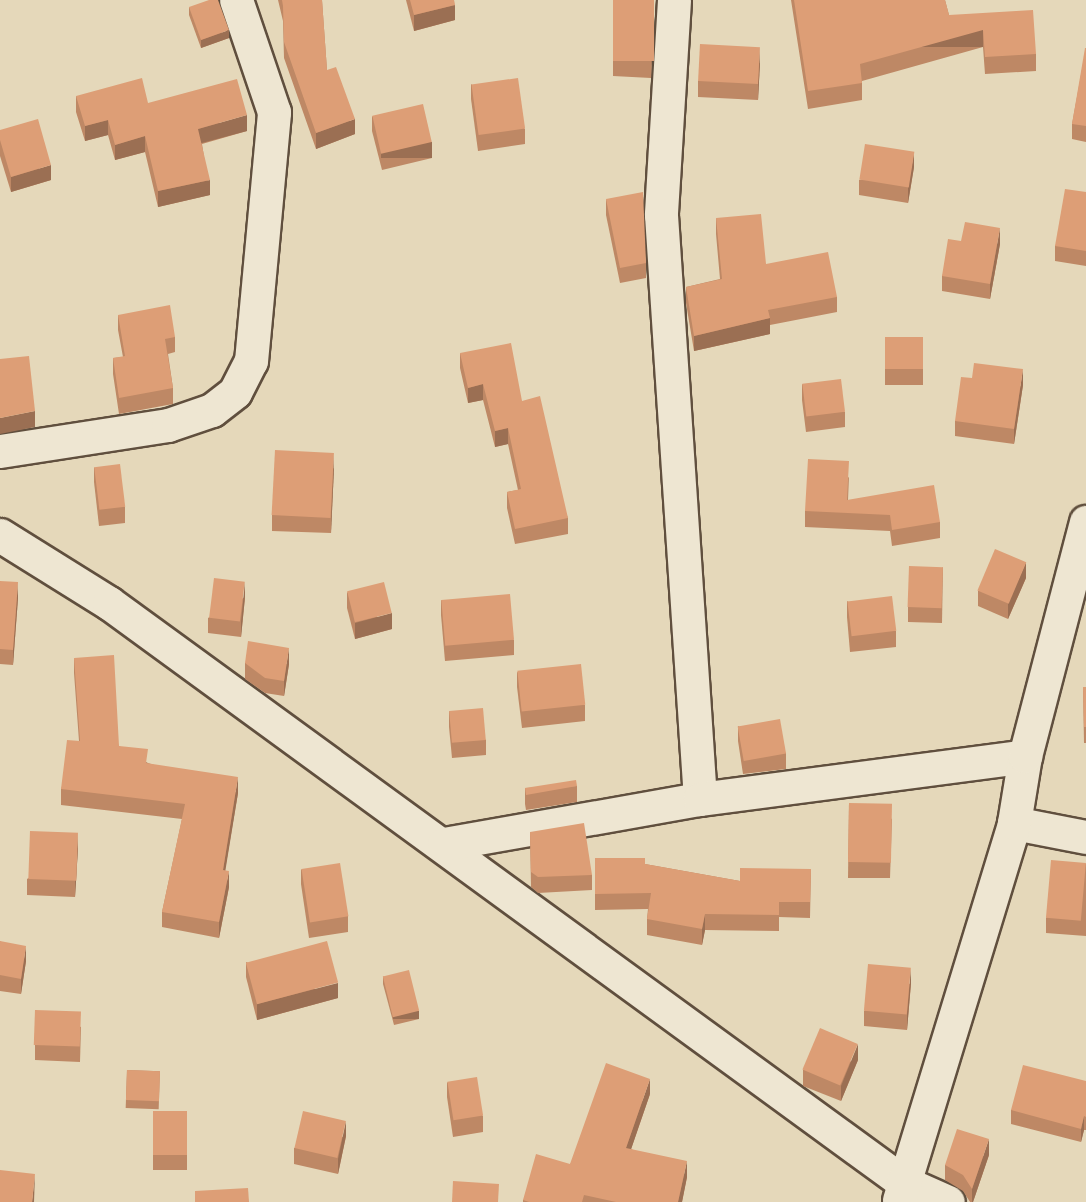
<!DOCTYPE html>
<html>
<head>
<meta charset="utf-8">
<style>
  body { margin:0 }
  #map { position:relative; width:1086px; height:1202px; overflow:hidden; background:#e5d8ba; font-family:Cardo,serif }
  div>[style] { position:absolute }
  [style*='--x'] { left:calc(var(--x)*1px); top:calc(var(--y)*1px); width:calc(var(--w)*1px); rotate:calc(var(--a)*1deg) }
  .roads { filter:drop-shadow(2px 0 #604f3e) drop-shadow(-2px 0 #604f3e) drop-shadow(0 2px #604f3e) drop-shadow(0 -2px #604f3e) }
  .minor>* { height:33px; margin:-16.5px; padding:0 16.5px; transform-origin:16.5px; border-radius:16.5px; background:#eee6d2 }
  .wall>* { inset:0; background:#be8865; transform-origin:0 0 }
  .shaded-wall>* { inset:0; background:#9b6f53; transform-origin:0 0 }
  .building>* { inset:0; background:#dd9e76; transform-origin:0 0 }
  span { translate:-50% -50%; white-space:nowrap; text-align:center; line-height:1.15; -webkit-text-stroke:5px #eee6d2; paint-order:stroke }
</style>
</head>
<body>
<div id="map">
  <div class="roads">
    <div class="minor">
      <i style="--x:674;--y:0;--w:215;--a:93.5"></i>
      <i style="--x:661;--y:215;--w:585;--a:86.18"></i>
      <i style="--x:0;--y:451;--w:170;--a:-8.8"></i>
      <i style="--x:168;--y:425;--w:46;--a:-18.8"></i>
      <i style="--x:212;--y:410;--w:29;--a:-38"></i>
      <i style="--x:235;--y:392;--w:35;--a:-63"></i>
      <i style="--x:251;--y:361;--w:250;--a:-84.7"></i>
      <i style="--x:274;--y:112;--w:118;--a:-108.7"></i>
      <i style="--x:0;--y:535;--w:128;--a:32"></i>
      <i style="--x:109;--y:603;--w:983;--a:36.1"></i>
      <i style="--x:903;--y:1182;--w:49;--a:24"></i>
      <i style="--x:1014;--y:823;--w:73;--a:11"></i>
      <i style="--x:444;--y:844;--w:260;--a:-10"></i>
      <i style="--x:700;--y:799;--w:328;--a:-7.5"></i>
      <i style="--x:899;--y:1200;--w:394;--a:-73"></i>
      <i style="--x:1014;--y:823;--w:68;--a:-80.7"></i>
      <i style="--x:1025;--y:756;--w:242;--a:-75.4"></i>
    </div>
  </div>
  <div class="wall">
    <i style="clip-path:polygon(278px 0,322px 0,327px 70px,355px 134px,316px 149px,284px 58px,283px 21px)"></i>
    <i style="clip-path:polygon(406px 0,454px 0,455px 20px,414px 31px)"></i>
    <i style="clip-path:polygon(613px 0,654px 15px,651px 78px,613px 76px)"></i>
    <i style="clip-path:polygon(791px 0,945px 0,949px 15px,1036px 54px,1036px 71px,985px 74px,983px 47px,862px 81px,862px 100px,808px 109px)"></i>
    <i style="clip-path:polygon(189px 7px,229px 38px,201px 48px,189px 15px)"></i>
    <i style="clip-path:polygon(1086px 48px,1086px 142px,1072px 139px,1072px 124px)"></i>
    <i style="clip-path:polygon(760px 63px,758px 100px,698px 97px,698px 81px)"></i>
    <i style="clip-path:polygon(471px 84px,525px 129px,525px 144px,478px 151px,471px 99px)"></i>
    <i style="clip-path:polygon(76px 96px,148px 103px,247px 131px,202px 144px,210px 195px,158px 207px,145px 152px,115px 160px,108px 135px,85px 141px,76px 112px)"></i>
    <i style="clip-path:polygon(372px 116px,432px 158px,382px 170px,372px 131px)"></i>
    <i style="clip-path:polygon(0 130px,51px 180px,11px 192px,0 156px)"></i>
    <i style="clip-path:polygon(914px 167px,908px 203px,859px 195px,859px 180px)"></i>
    <i style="clip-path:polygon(1086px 192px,1086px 266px,1055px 261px,1055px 246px)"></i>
    <i style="clip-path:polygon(606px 199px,646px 263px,646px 278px,620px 283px,606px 215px)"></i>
    <i style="clip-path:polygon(716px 218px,766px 264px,837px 297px,837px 312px,770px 325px,770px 334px,694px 351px,686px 303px,686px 287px,720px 279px,716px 234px)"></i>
    <i style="clip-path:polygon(961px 241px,1000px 244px,990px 299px,942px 291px,942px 276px)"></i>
    <i style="clip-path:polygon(118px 315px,175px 337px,175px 352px,168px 354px,173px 388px,173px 404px,119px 414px,113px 374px,113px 358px,123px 357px,118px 330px)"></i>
    <i style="left:885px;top:337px;width:38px;height:48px"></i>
    <i style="clip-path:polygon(460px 353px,522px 401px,568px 518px,568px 534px,515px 544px,507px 508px,507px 492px,518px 490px,508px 444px,495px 447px,483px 400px,468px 403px,460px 368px)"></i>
    <i style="clip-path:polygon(802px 384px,845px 412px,845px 427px,806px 432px,802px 400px)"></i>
    <i style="clip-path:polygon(1023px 385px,1014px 444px,955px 436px,955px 421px)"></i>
    <i style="clip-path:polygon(94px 467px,125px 507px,125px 523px,99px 526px,94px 482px)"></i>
    <i style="clip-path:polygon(334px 468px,331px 533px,272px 531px,272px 515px)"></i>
    <i style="clip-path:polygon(849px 477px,848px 500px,940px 522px,940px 538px,892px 546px,890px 531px,805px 527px,805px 511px)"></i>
    <i style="clip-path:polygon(943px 567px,942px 623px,908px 622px,908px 607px)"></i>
    <i style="clip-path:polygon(1026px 578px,1008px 619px,978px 606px,978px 591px)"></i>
    <i style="clip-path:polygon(0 581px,18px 598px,13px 665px,0 664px)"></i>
    <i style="clip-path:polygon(347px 592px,392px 629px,355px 639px,347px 608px)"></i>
    <i style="clip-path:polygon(245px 597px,241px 637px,208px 633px,208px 618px)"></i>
    <i style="clip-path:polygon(441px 600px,514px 640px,514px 655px,445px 661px,441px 615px)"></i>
    <i style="clip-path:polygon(847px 601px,896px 631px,896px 647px,850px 652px,847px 617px)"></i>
    <i style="clip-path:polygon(74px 658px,119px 746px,148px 763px,238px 793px,225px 870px,229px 887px,219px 938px,162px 927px,162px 912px,182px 819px,61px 805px,61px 789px,79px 741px,74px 673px)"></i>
    <i style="clip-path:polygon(245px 663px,289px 664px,284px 696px,265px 693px,245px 679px)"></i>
    <i style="clip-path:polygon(517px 672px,585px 705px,585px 721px,522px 728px,517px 687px)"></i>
    <i style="clip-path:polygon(1083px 687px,1086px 687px,1086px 743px,1084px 743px)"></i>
    <i style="clip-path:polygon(449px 711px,486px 740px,486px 755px,452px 758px,449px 727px)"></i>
    <i style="clip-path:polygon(738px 726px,786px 753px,786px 769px,743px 774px,738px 741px)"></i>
    <i style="clip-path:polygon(577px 786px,577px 802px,526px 810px,525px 804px,525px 788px)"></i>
    <i style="clip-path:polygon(849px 803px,892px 819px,890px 878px,848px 878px)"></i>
    <i style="clip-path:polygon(530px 832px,592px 875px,592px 890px,538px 893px,531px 887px)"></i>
    <i style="clip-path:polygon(78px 848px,75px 897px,27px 895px,27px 879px)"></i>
    <i style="clip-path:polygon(595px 858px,645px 864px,740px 881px,811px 869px,810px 918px,779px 917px,779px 931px,705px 930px,702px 945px,647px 935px,647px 919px,648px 909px,595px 910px)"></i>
    <i style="clip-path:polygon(1086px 863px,1086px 936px,1046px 933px,1046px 918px)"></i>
    <i style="clip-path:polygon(301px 869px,348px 916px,348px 932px,309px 938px,301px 884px)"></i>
    <i style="clip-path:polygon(0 941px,26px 961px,21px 994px,0 991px)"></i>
    <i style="clip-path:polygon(246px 962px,338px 998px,257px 1020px,246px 977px)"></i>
    <i style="clip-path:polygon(383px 976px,419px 1019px,394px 1025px,383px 984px)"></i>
    <i style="clip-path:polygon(911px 983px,907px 1030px,864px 1026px,864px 1011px)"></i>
    <i style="clip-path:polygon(35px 1010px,81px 1027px,80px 1062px,35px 1060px)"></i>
    <i style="clip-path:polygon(858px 1060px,841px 1101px,803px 1086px,803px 1070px)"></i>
    <i style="left:127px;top:1070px;width:33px;height:38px;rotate:2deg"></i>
    <i style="clip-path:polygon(1086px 1081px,1086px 1130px,1084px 1130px,1081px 1142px,1011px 1124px,1011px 1110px)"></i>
    <i style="clip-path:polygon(447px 1082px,483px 1116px,483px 1132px,453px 1137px,447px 1097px)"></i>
    <i style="clip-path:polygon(650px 1094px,631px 1149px,687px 1177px,682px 1202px,523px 1202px,523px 1200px,570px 1164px)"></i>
    <i style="left:187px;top:1111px;width:59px;height:34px;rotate:90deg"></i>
    <i style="clip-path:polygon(346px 1136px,338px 1174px,294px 1164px,294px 1148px)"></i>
    <i style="clip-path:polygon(989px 1155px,973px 1202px,970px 1202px,963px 1191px,945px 1180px,945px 1165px)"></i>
  </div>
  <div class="shaded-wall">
    <i style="clip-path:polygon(654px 0,654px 15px,651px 78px,651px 62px)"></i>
    <i style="clip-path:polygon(455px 5px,455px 20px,414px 31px,414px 15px)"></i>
    <i style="clip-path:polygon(229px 30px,229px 38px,201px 48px,201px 40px)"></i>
    <i style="left:983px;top:30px;width:17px;height:128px;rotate:90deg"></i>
    <i style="clip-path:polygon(760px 47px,760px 63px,758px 100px,758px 85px)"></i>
    <i style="clip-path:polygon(247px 115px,247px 131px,198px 144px,198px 129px)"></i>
    <i style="clip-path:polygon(355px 119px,355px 134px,316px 149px,316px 133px)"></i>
    <i style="clip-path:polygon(108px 120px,108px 135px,85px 141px,85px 126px)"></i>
    <i style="clip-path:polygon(145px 136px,145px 152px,115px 160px,115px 145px)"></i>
    <i style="left:432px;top:142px;width:16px;height:51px;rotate:90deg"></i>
    <i style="clip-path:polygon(914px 152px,914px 167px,908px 203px,908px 188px)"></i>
    <i style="clip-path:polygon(51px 165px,51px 180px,11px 192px,11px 177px)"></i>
    <i style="clip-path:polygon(210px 180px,210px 195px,158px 207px,158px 191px)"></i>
    <i style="clip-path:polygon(1000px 228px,1000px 244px,990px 299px,990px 284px)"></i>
    <i style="clip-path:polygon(770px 318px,770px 334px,694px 351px,694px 336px)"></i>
    <i style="clip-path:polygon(1023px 369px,1023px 385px,1014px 444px,1014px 429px)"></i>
    <i style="clip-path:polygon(483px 384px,483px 400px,468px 403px,468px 388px)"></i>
    <i style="clip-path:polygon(35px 411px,35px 427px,0 434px,0 418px)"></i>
    <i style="clip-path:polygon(508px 428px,508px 444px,495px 447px,495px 431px)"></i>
    <i style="clip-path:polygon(334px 453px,334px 468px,331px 533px,331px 518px)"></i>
    <i style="clip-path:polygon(1026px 562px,1026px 578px,1008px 619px,1008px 603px)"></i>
    <i style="clip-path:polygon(18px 582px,18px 598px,13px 665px,13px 650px)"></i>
    <i style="clip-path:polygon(245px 582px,245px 597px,241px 637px,241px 622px)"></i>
    <i style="clip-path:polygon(392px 613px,392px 629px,355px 639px,355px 623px)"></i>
    <i style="clip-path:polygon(289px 648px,289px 664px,284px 696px,284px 681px)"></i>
    <i style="clip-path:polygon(238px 777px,238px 793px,223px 885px,223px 870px)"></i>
    <i style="clip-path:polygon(78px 833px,78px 848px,75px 897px,75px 882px)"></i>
    <i style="clip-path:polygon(229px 871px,229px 887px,219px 938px,219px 922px)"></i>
    <i style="clip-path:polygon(705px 914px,705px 930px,702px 945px,702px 929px)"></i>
    <i style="clip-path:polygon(26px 946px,26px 961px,21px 994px,21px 979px)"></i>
    <i style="clip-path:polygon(911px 968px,911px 983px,907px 1030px,907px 1014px)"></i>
    <i style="clip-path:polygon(338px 983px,338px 998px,257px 1020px,257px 1004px)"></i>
    <i style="left:419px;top:1011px;width:8px;height:26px;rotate:90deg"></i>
    <i style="clip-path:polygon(858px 1044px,858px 1060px,841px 1101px,841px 1086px)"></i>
    <i style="clip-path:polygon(650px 1079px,650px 1094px,626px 1164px,626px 1148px)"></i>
    <i style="clip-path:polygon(1084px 1116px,1084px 1130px,1081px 1142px,1081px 1129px)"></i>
    <i style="clip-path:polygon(346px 1121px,346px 1136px,338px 1174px,338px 1159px)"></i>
    <i style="clip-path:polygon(989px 1139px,989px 1155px,973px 1202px,972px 1202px,972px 1189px)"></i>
    <i style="clip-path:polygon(687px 1161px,687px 1177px,682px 1202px,678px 1202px)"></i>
    <i style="clip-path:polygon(35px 1174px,34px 1202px,32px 1202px)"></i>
  </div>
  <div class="building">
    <i style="clip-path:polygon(209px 0,218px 0,229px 30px,201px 40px,189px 7px)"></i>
    <i style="clip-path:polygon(282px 0,322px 0,327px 70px,336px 67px,355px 119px,316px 133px,284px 42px,283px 6px)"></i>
    <i style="clip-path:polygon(410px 0,454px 0,455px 5px,414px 15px)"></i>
    <i style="left:613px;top:0;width:41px;height:61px"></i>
    <i style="clip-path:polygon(794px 0,945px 0,949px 15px,1033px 10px,1036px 54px,985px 57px,983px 30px,860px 64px,862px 83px,808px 91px)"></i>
    <i style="left:700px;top:44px;width:60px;height:37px;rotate:3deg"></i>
    <i style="clip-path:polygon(1085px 48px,1086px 48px,1086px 126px,1072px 124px)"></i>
    <i style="clip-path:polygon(142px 78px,148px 103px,237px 79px,247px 115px,198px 129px,210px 180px,158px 191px,145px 136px,115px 145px,108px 120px,85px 126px,76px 96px)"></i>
    <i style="left:518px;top:78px;width:51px;height:47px;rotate:82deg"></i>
    <i style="left:423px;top:104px;width:39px;height:52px;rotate:77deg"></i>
    <i style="clip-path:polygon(38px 119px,51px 165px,11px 177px,0 140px,0 130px)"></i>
    <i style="left:865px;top:144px;width:50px;height:36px;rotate:9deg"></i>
    <i style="clip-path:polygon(1065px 189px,1086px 192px,1086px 251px,1055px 246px)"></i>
    <i style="clip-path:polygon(643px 192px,646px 263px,620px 268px,606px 199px)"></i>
    <i style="clip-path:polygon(761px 214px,766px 264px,828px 252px,837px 297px,768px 310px,770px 318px,694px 336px,686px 287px,722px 279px,716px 218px)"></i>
    <i style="clip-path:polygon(965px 222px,1000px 228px,990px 284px,942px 276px,948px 239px,961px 241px)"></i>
    <i style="clip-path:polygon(170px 305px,175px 337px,165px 339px,173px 388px,119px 398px,113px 358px,125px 356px,118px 315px)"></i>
    <i style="left:885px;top:337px;width:38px;height:32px"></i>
    <i style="clip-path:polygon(511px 343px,522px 401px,540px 396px,568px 518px,515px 529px,507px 492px,521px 489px,508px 428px,495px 431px,483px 384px,468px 388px,460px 353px)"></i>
    <i style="clip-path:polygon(29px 356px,35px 411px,0 418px,0 359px)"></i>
    <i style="clip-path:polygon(974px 363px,1023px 369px,1014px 429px,955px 421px,961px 377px,972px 378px)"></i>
    <i style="left:841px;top:379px;width:33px;height:39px;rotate:83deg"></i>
    <i style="left:275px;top:450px;width:59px;height:65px;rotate:3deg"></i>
    <i style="clip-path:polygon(808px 459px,849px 461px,847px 500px,934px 485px,940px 522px,892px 530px,890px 515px,805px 511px)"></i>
    <i style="left:120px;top:464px;width:43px;height:26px;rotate:83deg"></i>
    <i style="left:995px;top:549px;width:34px;height:45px;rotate:23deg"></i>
    <i style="left:909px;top:566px;width:34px;height:41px;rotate:2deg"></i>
    <i style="left:214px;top:578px;width:31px;height:40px;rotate:7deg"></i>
    <i style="clip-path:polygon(0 581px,18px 582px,13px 650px,0 649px)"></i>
    <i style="left:384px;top:582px;width:32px;height:38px;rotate:76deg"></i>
    <i style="left:510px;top:594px;width:46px;height:69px;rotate:85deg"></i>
    <i style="left:892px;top:596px;width:35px;height:45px;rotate:83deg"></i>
    <i style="clip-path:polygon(248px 641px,289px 648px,284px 681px,265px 678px,245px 663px)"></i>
    <i style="clip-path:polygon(114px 655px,119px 746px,148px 749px,146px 763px,238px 777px,223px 870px,229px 871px,219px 922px,162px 912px,185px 804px,61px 789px,67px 740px,80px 741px,74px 658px)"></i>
    <i style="left:581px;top:664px;width:41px;height:64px;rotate:84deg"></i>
    <i style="clip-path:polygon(1083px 687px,1086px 687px,1086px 727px,1084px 727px)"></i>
    <i style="left:483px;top:708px;width:32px;height:34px;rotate:85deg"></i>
    <i style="left:780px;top:719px;width:35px;height:43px;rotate:80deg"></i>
    <i style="clip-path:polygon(576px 780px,577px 786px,526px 795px,525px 788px)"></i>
    <i style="left:849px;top:803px;width:43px;height:59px;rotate:1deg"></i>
    <i style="clip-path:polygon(584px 823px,592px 875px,538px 877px,531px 872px,530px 832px)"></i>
    <i style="left:30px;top:831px;width:48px;height:48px;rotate:2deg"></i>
    <i style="clip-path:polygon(595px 858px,645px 858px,645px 864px,740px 881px,740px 868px,811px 869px,810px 902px,779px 902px,779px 915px,705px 914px,702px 929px,647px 919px,651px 893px,595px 894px)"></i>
    <i style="left:1051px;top:860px;width:35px;height:58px;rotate:5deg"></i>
    <i style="left:340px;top:863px;width:54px;height:39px;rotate:81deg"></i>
    <i style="clip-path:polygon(0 941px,26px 946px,21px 979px,0 975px)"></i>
    <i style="left:327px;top:941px;width:43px;height:84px;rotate:75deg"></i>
    <i style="left:868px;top:964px;width:43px;height:47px;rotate:5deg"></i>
    <i style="left:409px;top:970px;width:42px;height:27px;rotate:76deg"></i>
    <i style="left:35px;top:1010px;width:46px;height:35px;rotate:2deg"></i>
    <i style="left:820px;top:1028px;width:41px;height:45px;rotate:23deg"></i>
    <i style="clip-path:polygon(606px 1063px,650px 1079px,626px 1148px,687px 1161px,678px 1202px,616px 1202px,584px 1195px,582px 1202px,529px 1202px,523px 1200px,536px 1154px,570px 1164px)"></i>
    <i style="clip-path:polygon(1023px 1065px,1086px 1081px,1086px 1117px,1084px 1116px,1081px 1129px,1011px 1110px)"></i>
    <i style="left:127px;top:1070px;width:33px;height:30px;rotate:2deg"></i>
    <i style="left:477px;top:1077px;width:39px;height:30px;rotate:81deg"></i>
    <i style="left:187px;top:1111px;width:44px;height:34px;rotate:90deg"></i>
    <i style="left:303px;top:1111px;width:44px;height:38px;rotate:13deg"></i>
    <i style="clip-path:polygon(957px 1129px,989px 1139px,972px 1189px,963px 1175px,945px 1165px)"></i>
    <i style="clip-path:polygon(0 1170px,35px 1174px,32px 1202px,0 1202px)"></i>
    <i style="clip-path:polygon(453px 1181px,499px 1184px,498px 1202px,452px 1202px)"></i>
    <i style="clip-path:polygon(248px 1188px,249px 1202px,195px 1202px,195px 1191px)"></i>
  </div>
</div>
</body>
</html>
